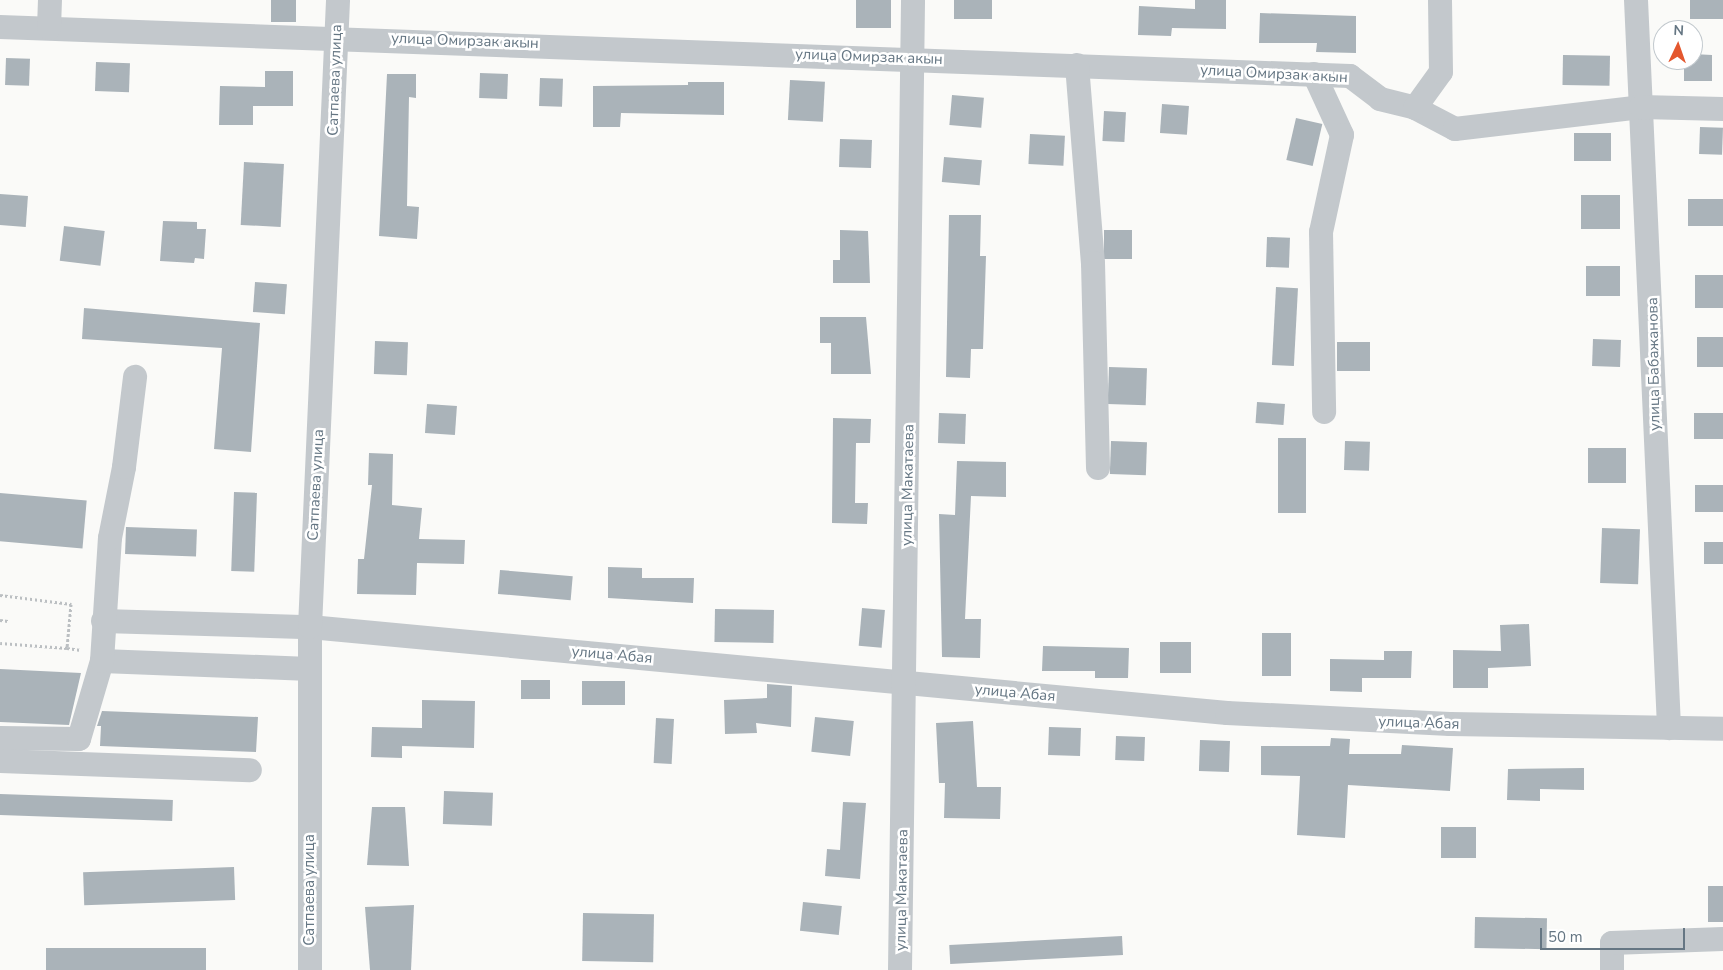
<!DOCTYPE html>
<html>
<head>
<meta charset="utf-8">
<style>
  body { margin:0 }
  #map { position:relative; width:1723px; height:970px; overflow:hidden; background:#fafaf8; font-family:"Nunito Sans",sans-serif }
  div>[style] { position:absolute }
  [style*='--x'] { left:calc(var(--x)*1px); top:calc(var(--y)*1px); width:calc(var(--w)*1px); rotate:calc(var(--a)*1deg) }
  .building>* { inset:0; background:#aab3b9; transform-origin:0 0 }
  .path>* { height:3px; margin-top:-1.5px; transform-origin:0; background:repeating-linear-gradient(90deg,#bbbfc2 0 2.5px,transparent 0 5px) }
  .minor>* { height:24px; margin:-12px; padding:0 12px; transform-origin:12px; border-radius:12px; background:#c3c8cc }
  span { translate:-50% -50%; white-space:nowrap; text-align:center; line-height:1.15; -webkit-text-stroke:5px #fff; paint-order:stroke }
  .street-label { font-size:15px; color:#657683 }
  .north { position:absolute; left:1653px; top:20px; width:50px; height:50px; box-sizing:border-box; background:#fff; border:1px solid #c1c8cd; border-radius:50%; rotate:3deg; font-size:14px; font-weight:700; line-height:20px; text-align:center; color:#657683 }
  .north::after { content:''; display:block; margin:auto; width:18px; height:22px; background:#e4572e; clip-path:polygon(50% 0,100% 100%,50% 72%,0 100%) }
  .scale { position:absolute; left:1540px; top:928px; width:145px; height:22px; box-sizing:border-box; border:2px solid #657683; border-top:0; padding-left:6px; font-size:15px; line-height:18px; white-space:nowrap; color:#657683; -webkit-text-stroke:4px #fff; paint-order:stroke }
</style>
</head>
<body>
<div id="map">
  <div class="building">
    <i style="left:271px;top:0;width:25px;height:22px"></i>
    <i style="left:856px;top:0;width:35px;height:28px"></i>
    <i style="left:954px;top:0;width:38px;height:19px"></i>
    <i style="clip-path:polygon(1195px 0,1226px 0,1226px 29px,1172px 28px,1171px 36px,1138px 35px,1139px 6px,1195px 9px)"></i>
    <i style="left:1690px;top:0;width:33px;height:19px"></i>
    <i style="clip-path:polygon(1260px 13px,1356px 16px,1356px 53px,1316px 52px,1317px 43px,1259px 43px)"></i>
    <i style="clip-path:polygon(1693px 54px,1712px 55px,1712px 81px,1684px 81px,1684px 60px,1693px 60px)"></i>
    <i style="left:1563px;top:55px;width:47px;height:30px;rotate:1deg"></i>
    <i style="left:6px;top:58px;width:24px;height:27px;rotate:2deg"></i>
    <i style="left:96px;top:62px;width:34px;height:29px;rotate:2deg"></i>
    <i style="clip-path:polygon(265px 71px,293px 71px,293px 106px,253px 106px,253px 125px,219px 125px,220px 86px,265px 87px)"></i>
    <i style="left:480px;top:73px;width:28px;height:25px;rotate:2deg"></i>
    <i style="clip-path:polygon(387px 74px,416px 74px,416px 98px,409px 97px,407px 206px,419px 207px,417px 239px,379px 236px)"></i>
    <i style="left:540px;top:78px;width:23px;height:28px;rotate:2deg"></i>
    <i style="left:790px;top:80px;width:35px;height:40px;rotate:3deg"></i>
    <i style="clip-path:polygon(688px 82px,724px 82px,724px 115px,621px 113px,620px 127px,593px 127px,593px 86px,688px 85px)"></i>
    <i style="left:952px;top:95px;width:32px;height:30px;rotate:5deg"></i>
    <i style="left:1162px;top:104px;width:27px;height:29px;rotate:4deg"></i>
    <i style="left:1104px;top:111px;width:22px;height:30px;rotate:3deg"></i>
    <i style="left:1296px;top:118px;width:27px;height:43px;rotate:13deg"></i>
    <i style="left:1700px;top:127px;width:23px;height:27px;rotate:2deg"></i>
    <i style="left:1574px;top:133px;width:37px;height:28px"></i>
    <i style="left:1030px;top:134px;width:35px;height:30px;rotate:3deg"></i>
    <i style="left:840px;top:139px;width:32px;height:28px;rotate:2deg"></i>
    <i style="left:944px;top:157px;width:38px;height:25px;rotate:5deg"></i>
    <i style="left:244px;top:162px;width:40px;height:63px;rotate:3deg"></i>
    <i style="left:0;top:194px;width:28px;height:31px;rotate:4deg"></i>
    <i style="left:1581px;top:195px;width:39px;height:34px"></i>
    <i style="left:1688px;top:199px;width:35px;height:27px"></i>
    <i style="clip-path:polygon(949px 215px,981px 215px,980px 256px,986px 256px,983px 349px,971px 349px,970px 378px,946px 377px)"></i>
    <i style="clip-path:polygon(163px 221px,197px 222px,197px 229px,206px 229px,204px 259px,195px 258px,194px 263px,160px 261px)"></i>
    <i style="left:64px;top:226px;width:41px;height:35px;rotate:7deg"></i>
    <i style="clip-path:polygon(840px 230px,868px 231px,870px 283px,833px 283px,833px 260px,840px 260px)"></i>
    <i style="left:1104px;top:230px;width:28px;height:29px"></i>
    <i style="left:1267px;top:237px;width:23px;height:30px;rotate:2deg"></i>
    <i style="left:1586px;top:266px;width:34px;height:30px"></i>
    <i style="left:1695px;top:275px;width:28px;height:33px"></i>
    <i style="left:255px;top:282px;width:32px;height:30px;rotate:4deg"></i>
    <i style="left:1276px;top:287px;width:22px;height:78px;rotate:3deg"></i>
    <i style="clip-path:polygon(84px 308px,260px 323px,251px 452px,214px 449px,222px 348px,82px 339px)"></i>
    <i style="clip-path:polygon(820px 317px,866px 317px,871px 374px,831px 374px,831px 343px,820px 343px)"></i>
    <i style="left:1697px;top:337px;width:26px;height:30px"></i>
    <i style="left:1593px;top:339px;width:28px;height:27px;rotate:2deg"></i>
    <i style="left:375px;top:341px;width:33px;height:33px;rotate:2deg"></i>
    <i style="left:1337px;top:342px;width:33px;height:29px"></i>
    <i style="left:1109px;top:367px;width:38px;height:37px;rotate:2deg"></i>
    <i style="left:1257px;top:402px;width:28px;height:21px;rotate:4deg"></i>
    <i style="left:427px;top:404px;width:30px;height:29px;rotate:4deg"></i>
    <i style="left:939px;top:413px;width:27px;height:30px;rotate:2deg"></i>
    <i style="left:1694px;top:413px;width:29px;height:26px"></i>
    <i style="clip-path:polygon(833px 418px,871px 419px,870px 443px,856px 443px,855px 503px,868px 503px,867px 524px,832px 523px)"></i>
    <i style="left:1278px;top:438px;width:28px;height:75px"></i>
    <i style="left:1111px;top:441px;width:36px;height:33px;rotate:2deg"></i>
    <i style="left:1345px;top:441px;width:25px;height:29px;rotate:2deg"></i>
    <i style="left:1588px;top:448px;width:38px;height:35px"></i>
    <i style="clip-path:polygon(369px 453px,393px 454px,392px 505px,422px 508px,419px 539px,465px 540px,464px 564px,417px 563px,416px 595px,357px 594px,358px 559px,364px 559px,372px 485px,368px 485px)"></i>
    <i style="clip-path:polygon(957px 461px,1006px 462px,1006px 497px,971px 496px,965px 619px,981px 619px,980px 658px,942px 657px,939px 514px,955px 515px)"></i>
    <i style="left:1695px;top:485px;width:28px;height:27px"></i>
    <i style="left:234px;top:492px;width:23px;height:79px;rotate:2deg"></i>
    <i style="left:0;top:493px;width:87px;height:48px;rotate:5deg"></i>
    <i style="left:126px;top:527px;width:71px;height:27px;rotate:2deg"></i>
    <i style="left:1602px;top:528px;width:38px;height:55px;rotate:2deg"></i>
    <i style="left:1704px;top:542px;width:19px;height:22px"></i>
    <i style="clip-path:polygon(608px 567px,642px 568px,642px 578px,694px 578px,693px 603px,608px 598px)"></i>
    <i style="left:500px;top:570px;width:73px;height:24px;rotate:5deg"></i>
    <i style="left:862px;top:608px;width:23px;height:38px;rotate:5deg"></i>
    <i style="left:715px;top:609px;width:59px;height:33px;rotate:1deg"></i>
    <i style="clip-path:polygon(1529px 624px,1531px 666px,1488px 668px,1488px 688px,1453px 688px,1453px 650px,1501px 651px,1500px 625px)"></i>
    <i style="left:1262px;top:633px;width:29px;height:43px"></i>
    <i style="left:1160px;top:642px;width:31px;height:31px"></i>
    <i style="clip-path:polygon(1043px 646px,1129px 648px,1128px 678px,1095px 678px,1095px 671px,1042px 671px)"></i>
    <i style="clip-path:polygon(1384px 651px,1412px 651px,1411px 678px,1362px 678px,1362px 692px,1330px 691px,1330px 659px,1384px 660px)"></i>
    <i style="clip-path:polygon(0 669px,81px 673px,69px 725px,0 722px)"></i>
    <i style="left:521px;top:680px;width:29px;height:19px"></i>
    <i style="left:625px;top:681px;width:24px;height:43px;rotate:90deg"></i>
    <i style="clip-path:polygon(767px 684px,792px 686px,791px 727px,756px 723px,757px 733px,725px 734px,724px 700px,767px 698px)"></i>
    <i style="clip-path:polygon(422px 700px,475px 701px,474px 748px,402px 746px,402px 758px,371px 757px,372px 727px,422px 728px)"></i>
    <i style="clip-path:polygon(102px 711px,258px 717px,256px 752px,100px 746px,101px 726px,97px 726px)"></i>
    <i style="left:815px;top:717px;width:39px;height:35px;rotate:6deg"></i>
    <i style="left:656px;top:718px;width:18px;height:45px;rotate:3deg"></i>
    <i style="clip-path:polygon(973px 721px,977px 787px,1001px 787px,1000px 819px,944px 818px,945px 783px,939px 783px,936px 723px)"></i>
    <i style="left:1049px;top:727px;width:32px;height:28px;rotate:2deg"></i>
    <i style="left:1116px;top:736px;width:29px;height:24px;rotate:2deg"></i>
    <i style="clip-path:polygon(1331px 738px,1350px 739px,1349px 754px,1401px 754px,1402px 745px,1453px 748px,1450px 791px,1348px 785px,1345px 838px,1297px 835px,1300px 776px,1261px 775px,1261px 746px,1330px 746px)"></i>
    <i style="left:1200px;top:740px;width:30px;height:31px;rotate:2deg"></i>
    <i style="clip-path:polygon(1584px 768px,1584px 790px,1540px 789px,1540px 801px,1507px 800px,1508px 769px)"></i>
    <i style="left:444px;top:791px;width:49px;height:33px;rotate:2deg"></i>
    <i style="left:0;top:794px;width:173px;height:21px;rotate:2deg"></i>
    <i style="clip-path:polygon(843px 802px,866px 803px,860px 879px,825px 876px,827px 849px,840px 850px)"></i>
    <i style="clip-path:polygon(372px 807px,405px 807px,409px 866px,367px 865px)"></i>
    <i style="left:1441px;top:827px;width:35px;height:31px"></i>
    <i style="left:234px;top:867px;width:33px;height:151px;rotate:88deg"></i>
    <i style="left:1708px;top:886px;width:15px;height:36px"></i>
    <i style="left:803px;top:902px;width:39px;height:29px;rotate:6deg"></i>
    <i style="clip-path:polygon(414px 905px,411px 970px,370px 970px,365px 907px)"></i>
    <i style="left:583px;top:913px;width:71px;height:48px;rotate:1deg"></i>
    <i style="left:1475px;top:917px;width:72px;height:31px;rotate:1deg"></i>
    <i style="left:1122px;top:936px;width:19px;height:173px;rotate:87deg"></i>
    <i style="left:206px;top:948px;width:22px;height:160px;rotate:90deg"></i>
  </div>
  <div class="path">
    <i style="--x:0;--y:595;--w:72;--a:7.2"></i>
    <i style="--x:71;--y:604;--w:44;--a:95.2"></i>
    <i style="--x:67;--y:648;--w:67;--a:-175.7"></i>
    <i style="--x:0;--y:620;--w:8;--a:7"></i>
    <i style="--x:67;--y:648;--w:14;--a:8"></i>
  </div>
  <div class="minor">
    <i style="--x:1636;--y:0;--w:729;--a:87.4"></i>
    <i style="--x:0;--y:27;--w:1351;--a:2.08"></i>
    <i style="--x:1350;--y:76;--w:38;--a:37"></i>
    <i style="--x:1380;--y:99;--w:36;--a:14"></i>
    <i style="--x:1415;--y:108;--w:45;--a:27.7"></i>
    <i style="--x:1455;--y:129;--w:187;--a:-6.7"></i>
    <i style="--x:1641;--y:107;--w:82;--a:1.4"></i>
    <i style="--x:49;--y:28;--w:28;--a:-88"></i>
    <i style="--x:1077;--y:65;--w:199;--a:85.4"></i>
    <i style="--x:1093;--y:263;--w:205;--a:88.6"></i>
    <i style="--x:1314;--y:74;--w:67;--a:65.3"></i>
    <i style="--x:1342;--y:135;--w:99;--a:102.2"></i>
    <i style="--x:1321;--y:232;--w:180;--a:89"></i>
    <i style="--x:1415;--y:108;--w:44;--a:-54.2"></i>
    <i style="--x:1441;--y:72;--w:72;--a:-90.8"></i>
    <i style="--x:103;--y:621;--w:207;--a:1.7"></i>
    <i style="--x:310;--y:627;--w:921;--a:5.36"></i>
    <i style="--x:1227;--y:713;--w:223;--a:2.8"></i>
    <i style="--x:1450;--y:724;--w:273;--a:1"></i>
    <i style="--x:102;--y:661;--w:208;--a:2.2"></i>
    <i style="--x:0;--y:738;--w:79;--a:0.7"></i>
    <i style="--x:79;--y:739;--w:81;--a:-73.6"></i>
    <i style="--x:102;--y:661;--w:123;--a:-86.3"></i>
    <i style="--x:110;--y:538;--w:72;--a:-78.8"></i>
    <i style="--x:124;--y:467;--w:91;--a:-83"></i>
    <i style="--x:0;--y:761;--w:250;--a:2.1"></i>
    <i style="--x:310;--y:970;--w:343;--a:-90"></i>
    <i style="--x:310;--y:627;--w:628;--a:-87.44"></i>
    <i style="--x:900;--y:970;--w:970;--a:-89.23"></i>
    <i style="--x:1612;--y:970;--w:27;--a:-90"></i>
    <i style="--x:1612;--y:943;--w:111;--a:-2.1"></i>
  </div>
  <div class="street-label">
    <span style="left:465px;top:41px;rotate:2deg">улица Омирзак акын</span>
    <span style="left:869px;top:57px;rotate:2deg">улица Омирзак акын</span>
    <span style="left:1274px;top:74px;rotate:3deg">улица Омирзак акын</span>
    <span style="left:335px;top:80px;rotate:-88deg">Сатпаева улица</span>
    <span style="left:1654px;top:364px;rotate:-91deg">улица Бабажанова</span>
    <span style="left:316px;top:485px;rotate:-87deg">Сатпаева улица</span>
    <span style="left:908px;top:485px;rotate:-89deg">улица Макатаева</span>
    <span style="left:612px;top:655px;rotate:5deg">улица Абая</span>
    <span style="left:1015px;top:693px;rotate:5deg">улица Абая</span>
    <span style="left:1419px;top:723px;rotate:2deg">улица Абая</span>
    <span style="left:310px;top:890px;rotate:-90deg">Сатпаева улица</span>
    <span style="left:902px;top:890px;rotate:-89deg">улица Макатаева</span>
  </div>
  <div class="north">N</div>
  <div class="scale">50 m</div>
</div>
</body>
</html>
